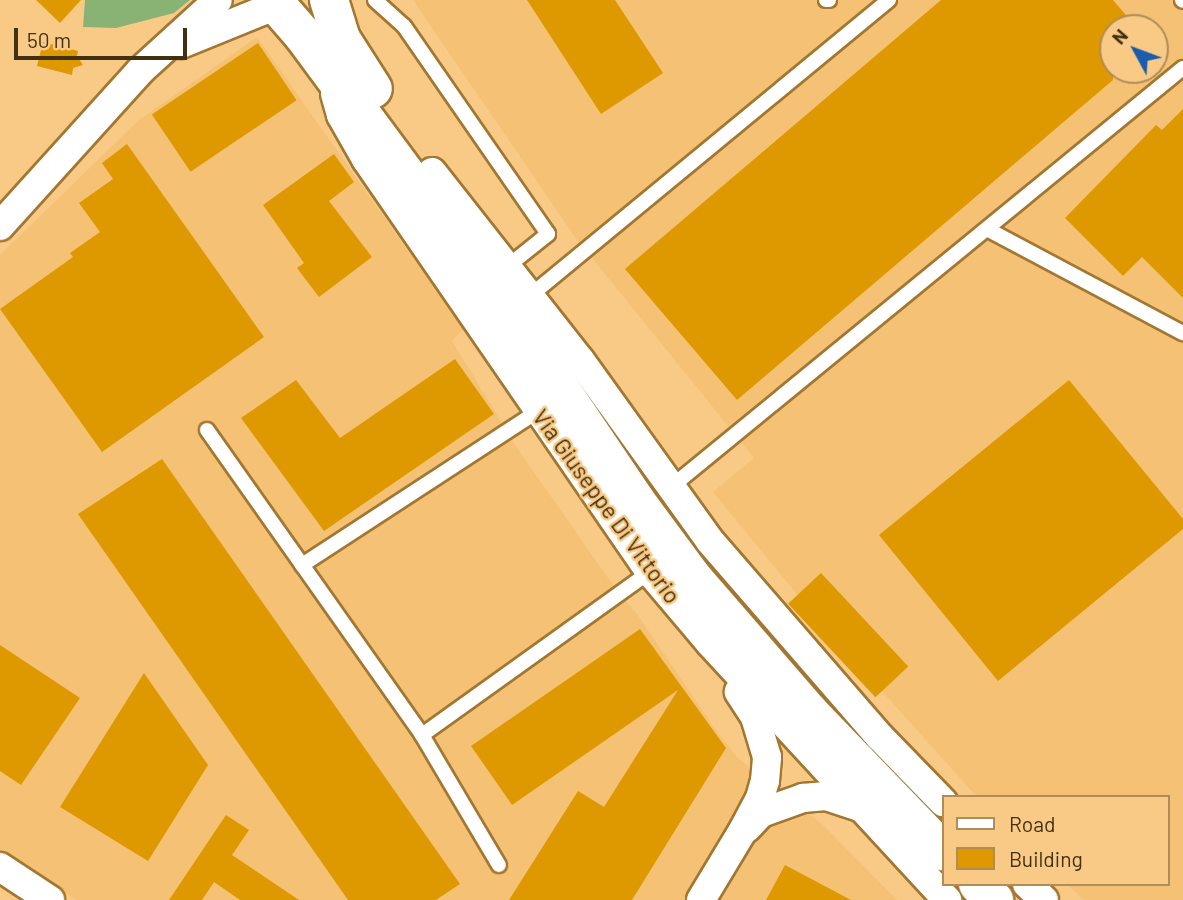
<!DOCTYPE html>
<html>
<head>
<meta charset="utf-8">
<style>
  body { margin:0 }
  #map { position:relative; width:1183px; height:900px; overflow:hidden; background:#f9ca85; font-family:Barlow,sans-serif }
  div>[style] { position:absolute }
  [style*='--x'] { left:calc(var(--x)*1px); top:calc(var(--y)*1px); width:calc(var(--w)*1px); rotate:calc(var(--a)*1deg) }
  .built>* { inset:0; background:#f5c175 }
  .green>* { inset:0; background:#88b375 }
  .building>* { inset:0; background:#de9900; transform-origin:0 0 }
  .roads { filter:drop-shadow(2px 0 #a27732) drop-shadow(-2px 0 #a27732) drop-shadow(0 2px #a27732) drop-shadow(0 -2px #a27732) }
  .lane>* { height:14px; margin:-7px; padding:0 7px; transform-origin:7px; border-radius:7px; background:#fff }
  .street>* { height:28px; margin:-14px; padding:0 14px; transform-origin:14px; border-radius:14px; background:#fff }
  .secondary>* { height:38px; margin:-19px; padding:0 19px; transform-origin:19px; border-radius:19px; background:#fff }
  span { translate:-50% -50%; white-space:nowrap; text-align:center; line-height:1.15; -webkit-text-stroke:5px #f9ca85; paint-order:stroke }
  .street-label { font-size:23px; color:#423013 }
  .legend { position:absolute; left:942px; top:795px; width:228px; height:91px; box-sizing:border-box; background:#f9ca85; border:2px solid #b08c57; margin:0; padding:9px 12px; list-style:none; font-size:21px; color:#423013 }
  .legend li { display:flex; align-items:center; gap:14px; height:35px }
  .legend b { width:35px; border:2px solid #b08c57 }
  .north { position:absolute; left:1099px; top:14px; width:70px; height:70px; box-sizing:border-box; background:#f9ca85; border:2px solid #b08c57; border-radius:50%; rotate:311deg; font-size:19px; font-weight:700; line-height:28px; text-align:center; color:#423013 }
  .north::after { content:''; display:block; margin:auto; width:24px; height:32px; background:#1b5cad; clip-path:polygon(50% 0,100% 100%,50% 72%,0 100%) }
  .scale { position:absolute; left:14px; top:28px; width:173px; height:32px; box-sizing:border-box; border:4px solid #423013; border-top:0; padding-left:9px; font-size:21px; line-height:24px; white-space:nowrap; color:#423013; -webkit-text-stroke:5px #f9ca85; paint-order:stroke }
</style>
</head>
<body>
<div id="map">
  <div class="built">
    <i style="clip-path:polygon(evenodd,413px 0,1183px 0,1183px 900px,1084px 900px,1067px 884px,1167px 884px,1167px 797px,977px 797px,818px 620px,713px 492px,754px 458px,575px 237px,413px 0,1113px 28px,1155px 28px,1155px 70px,1113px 70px,1113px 28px)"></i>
    <i style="clip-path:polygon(257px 37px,463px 329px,452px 341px,517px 448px,613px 585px,637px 614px,717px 732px,737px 757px,823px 825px,897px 900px,76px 900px,0 851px,0 255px,139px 120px)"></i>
  </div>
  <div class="green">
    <i style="clip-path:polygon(85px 0,190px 0,174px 13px,116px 28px,83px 27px)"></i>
  </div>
  <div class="building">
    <i style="clip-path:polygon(36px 0,81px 0,60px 23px)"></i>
    <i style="clip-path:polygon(527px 0,615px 0,663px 73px,601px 114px)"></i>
    <i style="clip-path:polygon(941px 0,1113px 0,1137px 28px,1113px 28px,1113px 80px,737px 400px,625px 269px)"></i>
    <i style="clip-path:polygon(43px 42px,78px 51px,77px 56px,83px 65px,73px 68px,72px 75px,37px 66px)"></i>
    <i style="left:258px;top:43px;width:69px;height:128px;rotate:56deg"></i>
    <i style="clip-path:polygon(1183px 109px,1183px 298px,1142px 257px,1123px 276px,1065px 218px,1156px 125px,1162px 130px)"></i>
    <i style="clip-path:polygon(127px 144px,264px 337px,102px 452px,0 309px,73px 257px,70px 253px,100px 232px,79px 203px,113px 179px,102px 163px)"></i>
    <i style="clip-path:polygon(334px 154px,354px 182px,329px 201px,372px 257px,319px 297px,297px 268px,304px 263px,263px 205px)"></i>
    <i style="clip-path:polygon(455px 359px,494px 414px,324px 531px,241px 418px,296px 380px,340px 438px)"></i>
    <i style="clip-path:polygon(1069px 380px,1183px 519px,1183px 529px,998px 681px,879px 535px)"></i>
    <i style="clip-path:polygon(162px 459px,460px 884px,436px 900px,348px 900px,78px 514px)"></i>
    <i style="left:821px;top:573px;width:128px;height:45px;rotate:47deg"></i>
    <i style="clip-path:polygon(640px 629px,726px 748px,632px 900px,509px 900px,578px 791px,604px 807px,678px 690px,512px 805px,471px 746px)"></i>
    <i style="clip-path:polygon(0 645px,80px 698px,21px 785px,0 771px)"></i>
    <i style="clip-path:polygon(144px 673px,208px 765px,148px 861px,60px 807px)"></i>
    <i style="clip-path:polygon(226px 815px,249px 830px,232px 855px,299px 900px,240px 900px,214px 882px,202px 900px,169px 900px)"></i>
    <i style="clip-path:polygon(785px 865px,851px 900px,766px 900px)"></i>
  </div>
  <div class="roads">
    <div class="lane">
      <i style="--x:375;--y:0;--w:39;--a:42"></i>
      <i style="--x:404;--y:26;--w:253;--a:55.3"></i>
      <i style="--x:548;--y:234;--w:51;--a:141.3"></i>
      <i style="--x:826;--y:0;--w:3;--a:0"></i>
      <i style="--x:1182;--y:0;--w:1;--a:45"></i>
      <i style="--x:987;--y:229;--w:222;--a:28"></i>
      <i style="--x:531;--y:295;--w:464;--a:-39.5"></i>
      <i style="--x:207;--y:430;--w:373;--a:54.8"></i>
      <i style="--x:422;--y:735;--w:280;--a:-35.6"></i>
      <i style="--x:671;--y:487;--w:662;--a:-39.3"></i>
      <i style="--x:302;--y:565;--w:282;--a:-33.1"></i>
      <i style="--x:422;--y:735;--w:151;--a:59.4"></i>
    </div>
    <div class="street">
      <i style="--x:181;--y:44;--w:104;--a:-22.1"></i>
      <i style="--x:335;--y:94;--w:22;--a:74"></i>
      <i style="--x:341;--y:115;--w:51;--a:60.4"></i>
      <i style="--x:366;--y:159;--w:501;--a:55.49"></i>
      <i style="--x:650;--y:572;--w:93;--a:49.8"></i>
      <i style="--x:710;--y:643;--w:350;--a:47.3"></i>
      <i style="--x:432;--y:172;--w:239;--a:51.8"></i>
      <i style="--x:580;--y:360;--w:223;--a:54.3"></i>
      <i style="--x:710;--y:541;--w:259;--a:49.1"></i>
      <i style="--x:880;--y:737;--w:91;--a:45.9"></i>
      <i style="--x:0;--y:226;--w:209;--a:-47.9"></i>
      <i style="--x:140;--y:71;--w:105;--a:-42.3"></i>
      <i style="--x:747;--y:828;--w:21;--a:-47"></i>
      <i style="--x:761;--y:813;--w:45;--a:-19.7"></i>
      <i style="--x:803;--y:798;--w:23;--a:-5"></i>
      <i style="--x:826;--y:796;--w:35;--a:18"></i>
      <i style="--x:0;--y:867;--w:60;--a:33.4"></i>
      <i style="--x:1027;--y:884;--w:23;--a:43"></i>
      <i style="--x:701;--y:900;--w:79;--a:-58.9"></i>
      <i style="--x:742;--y:832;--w:38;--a:-62"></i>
      <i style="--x:760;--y:798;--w:18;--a:-74"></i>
      <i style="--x:765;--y:781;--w:24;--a:-85"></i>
      <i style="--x:767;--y:757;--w:42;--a:-106.7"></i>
      <i style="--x:755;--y:717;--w:30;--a:-123"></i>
    </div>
    <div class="secondary">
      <i style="--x:329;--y:0;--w:41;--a:72.9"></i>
      <i style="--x:341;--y:39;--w:59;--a:57.4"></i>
      <i style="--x:277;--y:5;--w:40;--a:49"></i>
      <i style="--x:303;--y:35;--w:351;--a:53.5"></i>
      <i style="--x:512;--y:317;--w:222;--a:56"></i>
      <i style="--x:636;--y:501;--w:96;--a:53.5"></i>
      <i style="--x:693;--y:578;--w:179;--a:49.1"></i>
      <i style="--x:810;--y:713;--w:192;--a:46.1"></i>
      <i style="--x:978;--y:884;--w:23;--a:45"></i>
    </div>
  </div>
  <div class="street-label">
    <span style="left:607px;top:506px;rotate:54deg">Via Giuseppe Di Vittorio</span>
  </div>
  <ul class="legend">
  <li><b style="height:9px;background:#fff"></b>Road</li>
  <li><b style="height:19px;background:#de9900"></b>Building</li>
  </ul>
  <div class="north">N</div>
  <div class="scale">50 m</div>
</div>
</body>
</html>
